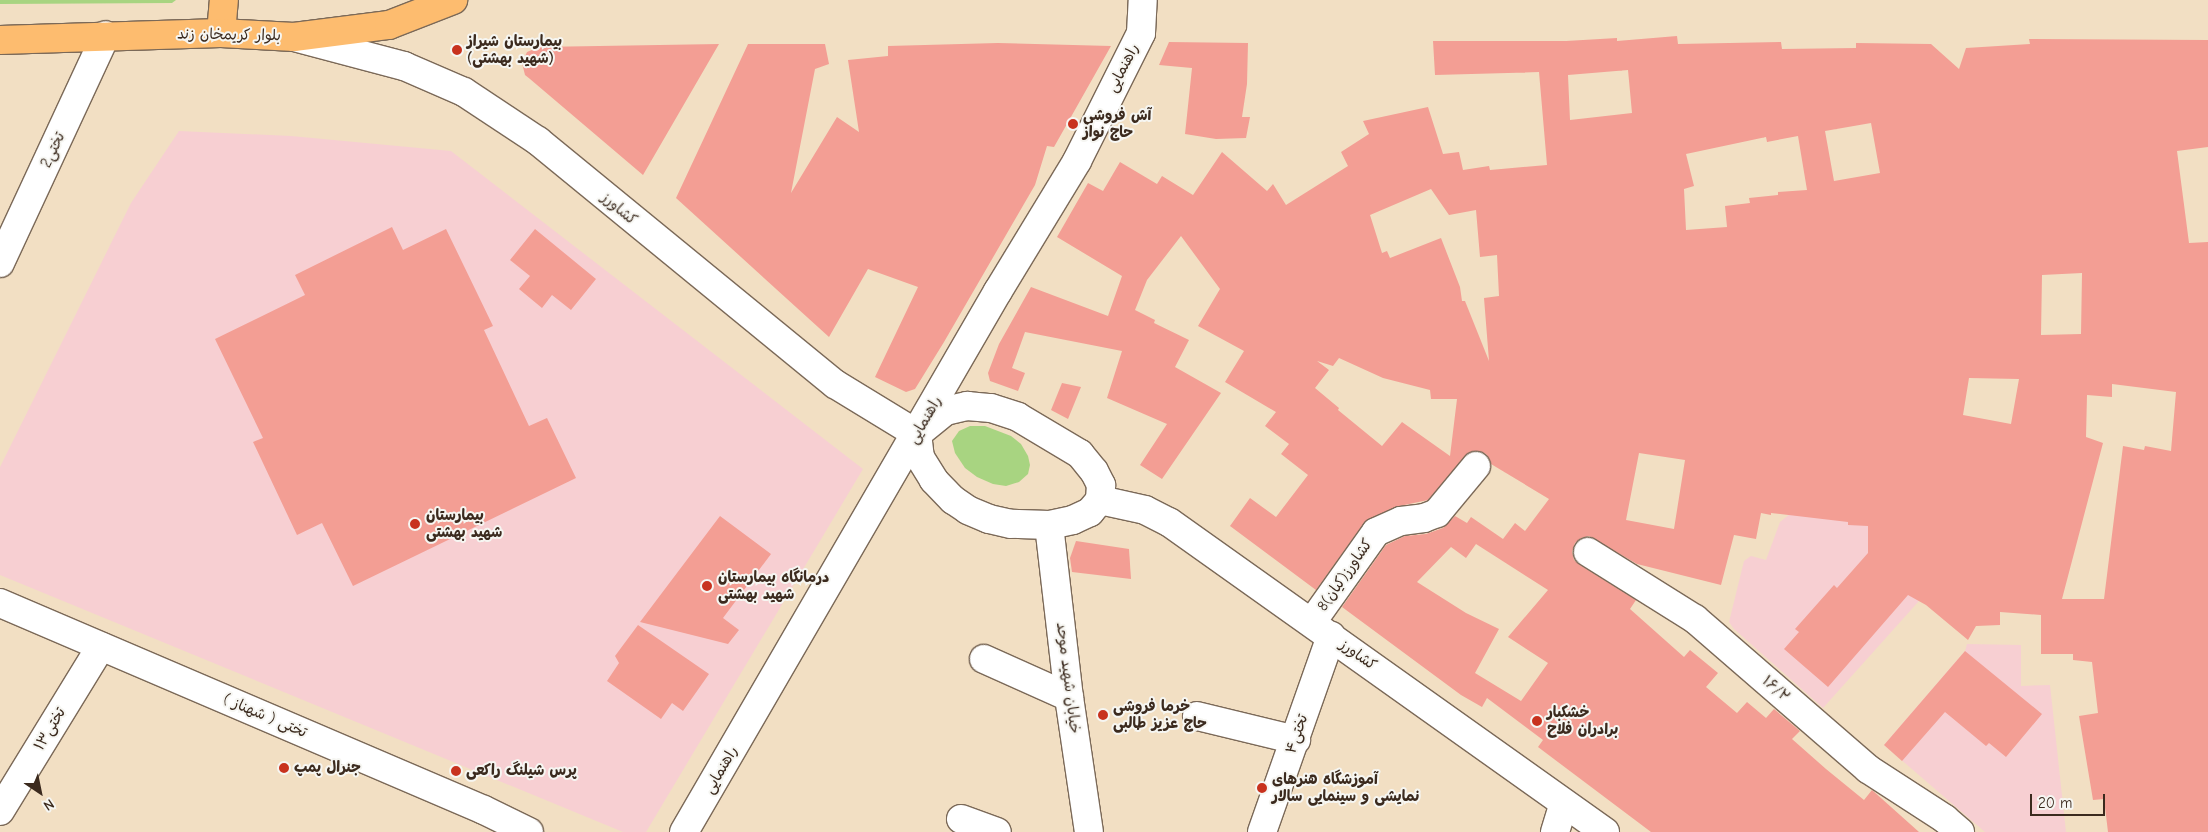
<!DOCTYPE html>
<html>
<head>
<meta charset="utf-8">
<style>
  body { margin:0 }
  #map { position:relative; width:2208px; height:832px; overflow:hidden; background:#f2dfc3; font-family:"Comic Neue","Playpen Sans Arabic",sans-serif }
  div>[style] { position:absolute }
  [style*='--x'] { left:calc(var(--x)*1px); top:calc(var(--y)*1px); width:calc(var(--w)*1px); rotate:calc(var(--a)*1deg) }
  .built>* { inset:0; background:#f7cfd2 }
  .green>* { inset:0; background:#a8d481 }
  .building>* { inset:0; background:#f39e94 }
  .roads { filter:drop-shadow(1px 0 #7b6958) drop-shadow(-1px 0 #7b6958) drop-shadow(0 1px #7b6958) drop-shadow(0 -1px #7b6958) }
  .minor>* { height:28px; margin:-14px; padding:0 14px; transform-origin:14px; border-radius:14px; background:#fff }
  .major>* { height:28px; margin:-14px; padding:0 14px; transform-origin:14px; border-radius:14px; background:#fdbc6f }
  .dots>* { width:14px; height:14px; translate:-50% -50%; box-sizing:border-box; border:2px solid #f6f6f2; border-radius:50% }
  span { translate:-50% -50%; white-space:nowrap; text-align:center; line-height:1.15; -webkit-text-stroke:4px #f6f6f2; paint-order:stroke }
  .street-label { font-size:15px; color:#3b2a1e }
  .poi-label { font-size:15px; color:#3b2a1e; font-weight:700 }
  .left { translate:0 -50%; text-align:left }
  .north { position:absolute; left:15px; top:767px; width:50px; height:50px; -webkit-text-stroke:4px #f6f6f2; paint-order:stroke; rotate:146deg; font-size:14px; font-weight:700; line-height:20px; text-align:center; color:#3b2a1e }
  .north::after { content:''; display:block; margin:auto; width:18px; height:22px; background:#3b2a1e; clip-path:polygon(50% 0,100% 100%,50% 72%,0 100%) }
  .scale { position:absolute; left:2030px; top:794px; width:75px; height:22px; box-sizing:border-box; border:2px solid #3b2a1e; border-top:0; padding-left:6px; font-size:15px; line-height:18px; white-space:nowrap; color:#3b2a1e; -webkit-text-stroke:4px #f6f6f2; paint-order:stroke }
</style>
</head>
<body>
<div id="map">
  <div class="built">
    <i style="clip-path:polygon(179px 131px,291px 136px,451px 151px,863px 469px,646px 832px,623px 832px,0 575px,0 467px,131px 203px)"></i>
    <i style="clip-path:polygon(1883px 513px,1919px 601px,1823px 708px,1734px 629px,1729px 622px,1744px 561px,1751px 556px,1766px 560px,1780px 522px,1790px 514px)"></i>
    <i style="clip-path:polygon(1967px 644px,2021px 645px,2021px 686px,2050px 685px,2066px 832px,1985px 832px,1884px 745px,1965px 651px)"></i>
  </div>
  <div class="green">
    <i style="clip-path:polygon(0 0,176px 0,172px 3px,0 4px)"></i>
    <i style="clip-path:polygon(970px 426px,985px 426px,1011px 436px,1021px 444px,1028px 456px,1030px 465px,1028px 474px,1019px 482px,1006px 486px,993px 484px,977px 477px,965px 468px,955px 453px,952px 441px,959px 431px)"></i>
  </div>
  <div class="building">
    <i style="clip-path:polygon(evenodd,1677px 36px,1678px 44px,1781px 42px,1782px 49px,1856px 48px,1856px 43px,1931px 44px,1959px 69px,1966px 48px,2030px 44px,2029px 39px,2208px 40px,2208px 147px,2177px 151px,2189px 243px,2208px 242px,2208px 832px,2108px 832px,2104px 799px,2093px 800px,2079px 716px,2098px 713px,2092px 662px,2073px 660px,2073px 654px,2041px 654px,2041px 615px,2000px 612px,2000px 625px,1976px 626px,1968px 640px,1926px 605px,1908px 595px,1828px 687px,1784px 649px,1799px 632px,1795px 629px,1834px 585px,1837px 588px,1868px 553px,1868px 526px,1848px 525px,1848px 522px,1771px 513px,1771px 515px,1761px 513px,1756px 539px,1734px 535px,1721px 585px,1637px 564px,1589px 536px,1581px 538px,1575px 543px,1572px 552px,1574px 560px,1580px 565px,1636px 600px,1630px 609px,1684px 657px,1690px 650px,1718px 673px,1706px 687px,1737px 713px,1747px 702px,1766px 718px,1774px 709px,1800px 731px,1792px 739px,1826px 769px,1864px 800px,1872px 790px,1919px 832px,1651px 832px,1538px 747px,1543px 740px,1487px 698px,1482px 707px,1461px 695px,1342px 607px,1386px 545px,1405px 536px,1426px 534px,1443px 528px,1455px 516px,1467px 523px,1471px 517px,1503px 539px,1515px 523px,1525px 531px,1549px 499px,1491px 464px,1486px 454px,1478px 451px,1470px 452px,1428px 500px,1395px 507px,1364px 523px,1316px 590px,1230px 526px,1250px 498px,1276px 517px,1308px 475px,1281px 454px,1289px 444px,1265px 426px,1276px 412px,1225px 382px,1244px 351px,1198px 326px,1220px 289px,1181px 236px,1147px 280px,1135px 310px,1155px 320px,1154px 323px,1189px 340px,1175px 367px,1221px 393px,1162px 479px,1140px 465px,1167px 424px,1107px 398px,1122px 351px,1025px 332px,1012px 368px,1025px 373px,1018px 391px,990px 381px,988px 373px,999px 344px,1031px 287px,1108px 316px,1122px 276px,1057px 237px,1088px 183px,1103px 191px,1120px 162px,1157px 184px,1162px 176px,1193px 195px,1222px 152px,1267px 191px,1273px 184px,1286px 205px,1348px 166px,1341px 152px,1369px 134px,1363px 121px,1428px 107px,1443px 154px,1459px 152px,1463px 170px,1489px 166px,1490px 170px,1547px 165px,1539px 72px,1435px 75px,1433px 41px,1566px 41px,1617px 38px,1617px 41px,1677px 36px,1628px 70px,1632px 113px,1570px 120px,1568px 75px,1628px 70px,1677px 36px,1871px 123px,1880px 173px,1834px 181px,1825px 131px,1871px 123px,1677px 36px,1798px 136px,1807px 190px,1778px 192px,1778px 195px,1749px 198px,1750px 203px,1725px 206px,1727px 227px,1686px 230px,1684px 189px,1694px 186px,1686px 154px,1766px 137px,1767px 142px,1798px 136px,1677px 36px,1431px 189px,1449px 215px,1476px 210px,1480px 257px,1497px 255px,1499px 296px,1484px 298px,1489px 361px,1465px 301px,1462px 301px,1460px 287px,1441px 238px,1390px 258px,1387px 251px,1382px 253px,1370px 215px,1431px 189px,1677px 36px,2082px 273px,2081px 334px,2041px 335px,2042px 275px,2082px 273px,1677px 36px,1339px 358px,1383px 378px,1430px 390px,1431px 399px,1457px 399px,1450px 456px,1402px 422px,1382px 446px,1338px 410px,1339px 408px,1315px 388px,1329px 370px,1317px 361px,1333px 366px,1339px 358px,1677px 36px,1969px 378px,2019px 379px,2011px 424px,1963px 415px,1969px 378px,1677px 36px,2112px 384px,2176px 392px,2171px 451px,2145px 446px,2144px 450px,2123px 446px,2104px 599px,2062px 599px,2103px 443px,2086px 437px,2087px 395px,2112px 397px,2112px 384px,1677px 36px,1639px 453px,1685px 460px,1674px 529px,1626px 520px,1639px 453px,1677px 36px,1476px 544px,1548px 590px,1508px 637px,1548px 663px,1521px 701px,1475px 673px,1499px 629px,1466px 613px,1417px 582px,1451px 547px,1466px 558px,1476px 544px)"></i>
    <i style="clip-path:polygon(1169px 42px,1248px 43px,1247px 84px,1242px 117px,1250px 117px,1246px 138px,1216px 139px,1185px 134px,1192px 68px,1159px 65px)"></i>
    <i style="clip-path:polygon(998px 43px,1111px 46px,1054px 147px,1047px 146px,1035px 185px,944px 342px,915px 389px,906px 392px,875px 377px,918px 287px,868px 269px,829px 337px,676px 198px,748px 44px,825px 44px,829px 64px,815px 69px,791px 193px,837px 117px,859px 132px,848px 60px,888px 56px,888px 46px)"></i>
    <i style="clip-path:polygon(719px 44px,643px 175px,530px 79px,525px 75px,522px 63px,527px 52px,539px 47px)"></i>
    <i style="clip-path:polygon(392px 227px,403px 250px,446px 229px,493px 326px,484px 330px,529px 426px,547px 418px,576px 478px,353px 586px,322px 523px,297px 535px,253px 442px,263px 438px,215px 339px,305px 295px,295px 275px)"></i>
    <i style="clip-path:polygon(535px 229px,596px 279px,571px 310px,552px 295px,542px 308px,519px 289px,530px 276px,510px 260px)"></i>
    <i style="clip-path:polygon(1062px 383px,1081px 387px,1068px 419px,1051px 410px)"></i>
    <i style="clip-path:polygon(720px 516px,771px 554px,723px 618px,739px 630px,728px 644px,640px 622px)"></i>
    <i style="clip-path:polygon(1076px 541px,1129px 549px,1131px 579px,1072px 572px,1070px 558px)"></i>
    <i style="clip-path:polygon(638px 625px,709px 674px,683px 711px,672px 703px,661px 719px,607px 681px,619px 663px,615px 656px)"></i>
    <i style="clip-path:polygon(1965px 651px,2042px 714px,2006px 757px,1989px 743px,1986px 746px,1945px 712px,1902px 761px,1884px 745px)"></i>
  </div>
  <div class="roads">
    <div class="minor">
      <i style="--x:294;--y:37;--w:114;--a:14.8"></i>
      <i style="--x:404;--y:66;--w:65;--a:23.4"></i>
      <i style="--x:464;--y:92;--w:89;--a:33.5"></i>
      <i style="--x:538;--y:141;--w:384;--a:39.3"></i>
      <i style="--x:835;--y:384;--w:96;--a:31.4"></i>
      <i style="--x:0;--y:263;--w:251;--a:-65.1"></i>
      <i style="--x:967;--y:406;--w:24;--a:5"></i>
      <i style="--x:991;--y:408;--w:28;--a:18"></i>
      <i style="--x:1018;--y:417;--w:72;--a:30.8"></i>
      <i style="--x:1080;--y:454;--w:22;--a:51"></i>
      <i style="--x:1094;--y:471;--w:16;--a:63"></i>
      <i style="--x:1101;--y:485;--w:15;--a:94"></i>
      <i style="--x:1100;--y:500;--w:16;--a:130"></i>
      <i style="--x:1090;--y:512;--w:19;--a:155"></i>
      <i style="--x:1073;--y:520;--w:25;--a:168"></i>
      <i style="--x:1049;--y:525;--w:38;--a:-178"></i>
      <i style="--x:1011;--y:524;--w:23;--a:-167"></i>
      <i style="--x:989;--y:519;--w:23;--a:-157"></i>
      <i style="--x:968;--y:510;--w:18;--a:-146"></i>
      <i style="--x:953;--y:500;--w:28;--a:-134"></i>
      <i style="--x:934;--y:480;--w:26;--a:-122"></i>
      <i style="--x:920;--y:458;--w:24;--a:-97"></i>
      <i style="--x:917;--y:434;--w:36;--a:-39"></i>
      <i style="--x:945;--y:411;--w:23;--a:-13"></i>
      <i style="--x:1100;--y:500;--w:46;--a:12.5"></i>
      <i style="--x:1145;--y:510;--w:27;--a:27"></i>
      <i style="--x:1169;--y:522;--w:535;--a:35.41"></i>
      <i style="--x:1049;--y:525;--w:173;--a:83.4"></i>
      <i style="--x:1069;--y:697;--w:136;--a:81.6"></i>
      <i style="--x:1588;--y:552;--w:126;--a:32.1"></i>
      <i style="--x:1695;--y:619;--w:229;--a:40.9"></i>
      <i style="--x:1868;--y:769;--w:92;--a:33"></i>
      <i style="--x:1945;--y:819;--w:20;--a:41"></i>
      <i style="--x:0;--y:603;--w:526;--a:23.16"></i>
      <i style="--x:484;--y:810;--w:50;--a:26.1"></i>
      <i style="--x:1312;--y:622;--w:110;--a:-54.6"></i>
      <i style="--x:1376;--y:532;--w:27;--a:-24"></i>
      <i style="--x:1401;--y:521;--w:23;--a:-7"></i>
      <i style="--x:1424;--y:518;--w:14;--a:-21"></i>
      <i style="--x:1437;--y:513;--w:61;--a:-50.3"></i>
      <i style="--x:984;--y:659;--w:93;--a:24.1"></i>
      <i style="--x:1197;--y:716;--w:102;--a:13.6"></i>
      <i style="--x:0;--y:811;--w:193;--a:-58.5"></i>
      <i style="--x:961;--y:819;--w:38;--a:20"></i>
      <i style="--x:684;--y:832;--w:626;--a:-59.87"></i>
      <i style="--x:998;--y:291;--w:152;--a:-58.7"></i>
      <i style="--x:1077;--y:161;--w:143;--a:-63.4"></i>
      <i style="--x:1141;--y:33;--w:33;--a:-87"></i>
      <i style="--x:1262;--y:832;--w:208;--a:-70.6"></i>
      <i style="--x:1555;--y:832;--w:30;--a:-73"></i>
    </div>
    <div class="major">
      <i style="--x:221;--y:33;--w:33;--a:-85"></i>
      <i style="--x:0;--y:40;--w:221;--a:-1.8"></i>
      <i style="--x:221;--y:33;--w:73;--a:3.1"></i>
      <i style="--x:294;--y:37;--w:96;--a:-7.2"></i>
      <i style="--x:389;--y:25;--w:69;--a:-21.3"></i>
    </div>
  </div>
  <div class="dots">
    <i style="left:457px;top:50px;background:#c8321e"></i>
    <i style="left:1073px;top:124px;background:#c8321e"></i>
    <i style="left:415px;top:524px;background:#c8321e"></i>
    <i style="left:707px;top:586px;background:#c8321e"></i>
    <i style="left:1103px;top:715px;background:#c8321e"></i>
    <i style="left:1537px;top:721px;background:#c8321e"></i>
    <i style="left:284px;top:768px;background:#c8321e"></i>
    <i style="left:456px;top:771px;background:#c8321e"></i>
    <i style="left:1262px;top:788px;background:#c8321e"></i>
  </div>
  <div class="street-label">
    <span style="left:229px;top:35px;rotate:1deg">بلوار کریمخان زند</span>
    <span style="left:1123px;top:68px;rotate:-63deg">راهنمایی</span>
    <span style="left:53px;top:150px;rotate:-65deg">2تختی</span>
    <span style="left:619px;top:209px;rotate:40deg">کشاورز</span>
    <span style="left:925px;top:420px;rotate:-60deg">راهنمایی</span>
    <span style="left:1345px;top:575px;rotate:-55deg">8کشاورز(کیان)</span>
    <span style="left:1358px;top:655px;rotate:36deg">کشاورز</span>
    <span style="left:1068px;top:678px;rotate:83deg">خیابان شهید موحد</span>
    <span style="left:1776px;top:689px;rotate:41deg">۱۶/۲</span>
    <span style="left:265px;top:716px;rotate:23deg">تختی ( شهناز )</span>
    <span style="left:50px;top:729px;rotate:-59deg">تختی۱۳</span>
    <span style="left:1297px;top:734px;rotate:-71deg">تختی۴</span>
    <span style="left:721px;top:770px;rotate:-60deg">راهنمایی</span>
  </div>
  <div class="poi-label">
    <span class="left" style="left:467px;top:50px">بیمارستان شیراز<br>(شهید بهشتی)</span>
    <span class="left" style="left:1083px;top:124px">آش فروشی<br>حاج نواز</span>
    <span class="left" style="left:426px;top:524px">بیمارستان<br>شهید بهشتی</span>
    <span class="left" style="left:718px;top:586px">درمانگاه بیمارستان<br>شهید بهشتی</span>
    <span class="left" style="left:1113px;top:715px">خرما فروشی<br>حاج عزیز طالبی</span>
    <span class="left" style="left:1547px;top:721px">خشکبار<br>برادران فلاح</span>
    <span class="left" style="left:294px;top:768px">جنرال پمپ</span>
    <span class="left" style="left:466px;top:771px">پرس شیلنگ راکعی</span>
    <span class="left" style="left:1272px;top:788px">آموزشگاه هنرهای<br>نمایشی و سینمایی سالار</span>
  </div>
  <div class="north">N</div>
  <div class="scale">20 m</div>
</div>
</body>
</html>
